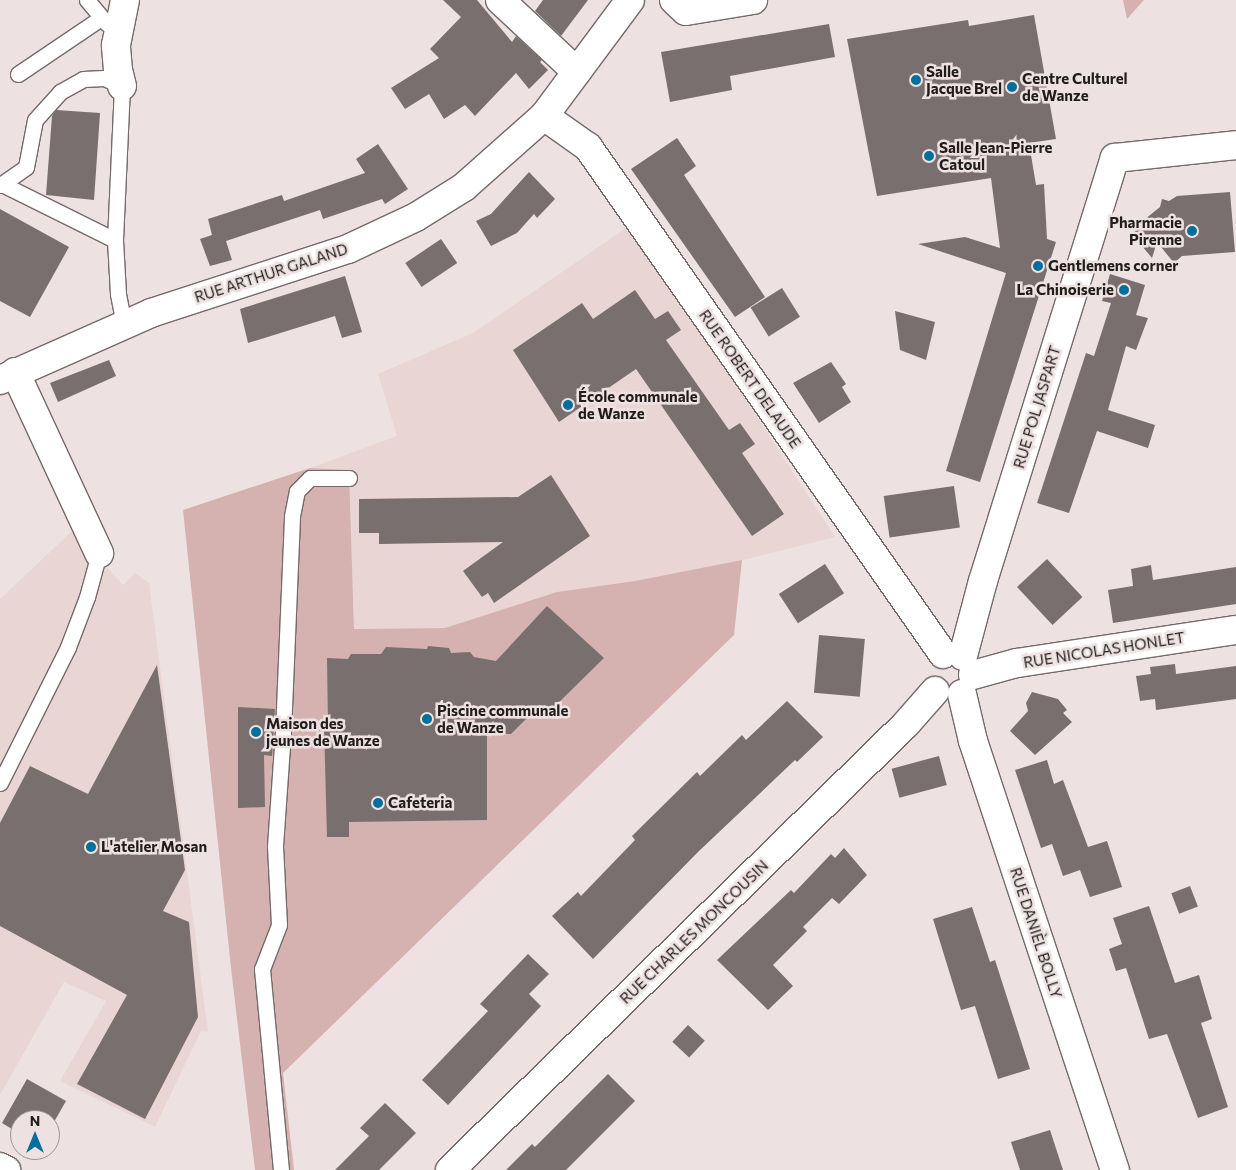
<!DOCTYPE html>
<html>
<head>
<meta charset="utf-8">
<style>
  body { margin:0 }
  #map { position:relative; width:1236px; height:1170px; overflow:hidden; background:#ede2e1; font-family:Commissioner,sans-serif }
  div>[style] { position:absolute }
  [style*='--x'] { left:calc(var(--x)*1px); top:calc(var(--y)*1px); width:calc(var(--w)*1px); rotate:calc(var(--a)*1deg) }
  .built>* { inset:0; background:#e9d5d4 }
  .green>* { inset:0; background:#d5b2af }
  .building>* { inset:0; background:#796f6e; transform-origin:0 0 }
  .roads { filter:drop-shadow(1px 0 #746a6a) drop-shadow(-1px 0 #746a6a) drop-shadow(0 1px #746a6a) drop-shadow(0 -1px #746a6a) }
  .service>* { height:15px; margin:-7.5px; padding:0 7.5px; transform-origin:7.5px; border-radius:7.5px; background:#fff }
  .minor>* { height:28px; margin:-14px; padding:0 14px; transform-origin:14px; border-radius:14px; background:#fff }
  .tertiary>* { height:28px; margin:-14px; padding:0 14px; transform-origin:14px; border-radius:14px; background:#fff }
  .dots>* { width:14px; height:14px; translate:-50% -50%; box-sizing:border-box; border:2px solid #ede2e1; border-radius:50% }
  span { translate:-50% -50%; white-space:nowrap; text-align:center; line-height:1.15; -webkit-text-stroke:5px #ede2e1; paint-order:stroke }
  .poi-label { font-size:15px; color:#211d1c; font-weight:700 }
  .left { translate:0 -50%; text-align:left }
  .right { translate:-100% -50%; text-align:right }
  .street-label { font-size:15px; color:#211d1c }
  .north { position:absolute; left:10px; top:1110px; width:50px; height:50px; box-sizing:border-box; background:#ede2e1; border:1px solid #9b9392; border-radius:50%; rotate:0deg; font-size:14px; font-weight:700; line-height:20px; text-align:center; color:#211d1c }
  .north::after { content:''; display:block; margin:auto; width:18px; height:22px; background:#016f9b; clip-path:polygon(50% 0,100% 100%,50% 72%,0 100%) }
</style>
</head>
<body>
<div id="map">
  <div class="built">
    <i style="clip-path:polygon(632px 224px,835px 537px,742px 560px,635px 581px,557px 592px,445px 628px,354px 629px,349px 470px,310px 468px,397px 436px,378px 374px,473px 333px)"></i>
    <i style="clip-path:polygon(72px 531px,123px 585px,135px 573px,149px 583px,208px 1032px,201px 1031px,155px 1127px,60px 1081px,106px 1001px,64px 982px,0 1095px,0 599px)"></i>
  </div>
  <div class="green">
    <i style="clip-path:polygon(1123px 0,1144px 0,1127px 19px)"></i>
    <i style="clip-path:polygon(310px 468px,349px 470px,354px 629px,445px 628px,557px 592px,635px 581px,742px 560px,734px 635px,283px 1073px,294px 1170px,255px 1170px,231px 968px,183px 510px)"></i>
  </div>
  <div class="building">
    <i style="clip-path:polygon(443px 0,477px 0,512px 42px,516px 36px,542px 60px,540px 62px,548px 70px,529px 89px,516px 73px,475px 116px,465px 105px,444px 119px,429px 94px,405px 109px,391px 88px,439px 58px,430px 49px,461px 17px)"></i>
    <i style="clip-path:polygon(543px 0,588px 0,561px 36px,535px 11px)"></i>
    <i style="clip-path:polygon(1034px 15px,1056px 139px,1029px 143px,1036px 185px,1044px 184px,1047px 239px,1056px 242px,980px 482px,946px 471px,1006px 273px,918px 244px,965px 237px,1000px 248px,991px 178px,877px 196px,847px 39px,968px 20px,969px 26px)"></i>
    <i style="clip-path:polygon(829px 24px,835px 57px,730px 76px,732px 90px,670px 102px,661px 52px)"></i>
    <i style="clip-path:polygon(56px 110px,100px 113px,94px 200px,46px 195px,52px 116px)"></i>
    <i style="clip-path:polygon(677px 138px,696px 166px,684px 175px,765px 297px,735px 317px,631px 169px)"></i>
    <i style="clip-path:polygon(378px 144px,408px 189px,385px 204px,382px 199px,323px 219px,320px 210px,226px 241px,232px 260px,210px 266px,200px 239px,212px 235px,208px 219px,282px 195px,284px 201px,365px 173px,356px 159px)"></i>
    <i style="clip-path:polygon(529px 172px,555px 199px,537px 218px,534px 214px,517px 233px,491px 246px,476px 221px,491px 214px)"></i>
    <i style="clip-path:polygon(1230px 192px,1235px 252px,1182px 256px,1174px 263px,1157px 242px,1152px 258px,1131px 233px,1135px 229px,1134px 228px,1160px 207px,1162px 199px,1169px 201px,1177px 196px)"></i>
    <i style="clip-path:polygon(0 209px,69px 247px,30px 317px,0 301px)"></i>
    <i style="left:441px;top:239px;width:29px;height:43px;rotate:56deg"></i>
    <i style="clip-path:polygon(1110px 274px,1145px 285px,1136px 315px,1148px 318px,1136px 350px,1126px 346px,1108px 410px,1155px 425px,1148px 448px,1097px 431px,1069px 513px,1037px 503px,1086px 353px,1094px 356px,1111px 303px,1102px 301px)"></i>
    <i style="clip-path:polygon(345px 276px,362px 332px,342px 338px,335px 316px,248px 343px,240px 309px)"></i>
    <i style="left:782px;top:288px;width:34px;height:37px;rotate:58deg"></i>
    <i style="clip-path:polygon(635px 290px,655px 319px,668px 311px,681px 330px,666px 340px,729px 430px,740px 423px,755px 444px,742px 453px,784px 514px,752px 536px,636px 369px,559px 422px,513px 350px,582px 303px,593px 319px)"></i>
    <i style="clip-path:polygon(895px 311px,935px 322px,926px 360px,900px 350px)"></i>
    <i style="clip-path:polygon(109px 360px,116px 376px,58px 402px,50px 383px)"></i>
    <i style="clip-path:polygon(831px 362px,846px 384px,842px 387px,851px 402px,819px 423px,793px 383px)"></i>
    <i style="clip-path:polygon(551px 475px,590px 536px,494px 603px,488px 593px,482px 597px,463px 571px,503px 542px,379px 544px,379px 533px,359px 533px,359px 499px,518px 497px)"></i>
    <i style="left:954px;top:486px;width:42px;height:71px;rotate:82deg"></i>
    <i style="left:1047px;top:559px;width:52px;height:41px;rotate:47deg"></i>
    <i style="left:825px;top:564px;width:35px;height:55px;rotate:57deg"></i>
    <i style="clip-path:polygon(1151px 565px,1153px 580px,1236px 567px,1236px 604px,1113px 623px,1108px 590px,1133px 586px,1131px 569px)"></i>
    <i style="clip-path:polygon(547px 606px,604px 658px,548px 713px,539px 706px,511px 734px,487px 733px,487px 820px,349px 822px,349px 837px,327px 837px,324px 725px,328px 725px,327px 658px,348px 659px,351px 654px,381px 654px,386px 647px,427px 649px,428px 646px,449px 648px,451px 653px,470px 652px,474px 657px,496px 661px)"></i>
    <i style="left:819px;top:635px;width:46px;height:58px;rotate:5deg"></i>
    <i style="clip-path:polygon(1175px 664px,1176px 674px,1236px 666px,1236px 699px,1156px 710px,1155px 699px,1140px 701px,1136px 676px,1151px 674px,1150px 667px)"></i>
    <i style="clip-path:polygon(157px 665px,185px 870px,163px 911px,189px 922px,198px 1017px,145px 1119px,77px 1084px,127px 995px,0 926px,0 823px,30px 766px,88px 794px)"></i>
    <i style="clip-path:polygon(1032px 692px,1058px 699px,1067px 710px,1063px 713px,1072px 722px,1035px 755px,1010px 731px,1028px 711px,1026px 703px)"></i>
    <i style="clip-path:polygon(787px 701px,823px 737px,797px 762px,795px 760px,698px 852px,593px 959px,552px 916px,578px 892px,581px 896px,635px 840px,632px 836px,697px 772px,700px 776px,742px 735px,746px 740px)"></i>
    <i style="clip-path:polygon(238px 707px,275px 709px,272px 756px,264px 755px,265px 807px,238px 808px)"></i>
    <i style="left:939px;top:756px;width:30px;height:49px;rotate:75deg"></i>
    <i style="clip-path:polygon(1047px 760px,1054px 784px,1063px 780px,1088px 847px,1107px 841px,1122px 887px,1090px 897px,1080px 870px,1063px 876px,1052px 844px,1041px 848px,1015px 770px)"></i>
    <i style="clip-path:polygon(844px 848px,867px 875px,839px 904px,832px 898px,803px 927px,807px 931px,773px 965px,793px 986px,768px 1010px,717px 960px,791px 890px,794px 893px,831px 854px,835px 858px)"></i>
    <i style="left:1190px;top:886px;width:22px;height:20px;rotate:69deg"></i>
    <i style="clip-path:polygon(1149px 906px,1175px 983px,1199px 975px,1212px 1019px,1201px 1023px,1228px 1107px,1198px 1118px,1167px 1034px,1149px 1039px,1126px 968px,1116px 971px,1109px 949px,1122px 944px,1113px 918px)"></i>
    <i style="clip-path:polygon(972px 907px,990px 962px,995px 960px,1030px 1069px,998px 1079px,975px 1006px,961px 1010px,933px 919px)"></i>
    <i style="clip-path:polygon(528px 954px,549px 974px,529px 994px,541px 1006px,448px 1105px,422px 1080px,488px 1011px,480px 1004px)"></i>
    <i style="left:688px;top:1025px;width:23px;height:23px;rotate:43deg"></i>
    <i style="clip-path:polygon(608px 1074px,635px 1101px,566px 1170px,506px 1170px,532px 1144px,535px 1147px)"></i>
    <i style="clip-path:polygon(27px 1079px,66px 1101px,50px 1129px,50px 1120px,20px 1120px,20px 1134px,2px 1123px)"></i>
    <i style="clip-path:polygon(385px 1103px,416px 1133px,379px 1170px,335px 1170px,369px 1136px,360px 1128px)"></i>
    <i style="clip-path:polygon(1050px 1130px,1063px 1170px,1020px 1170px,1011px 1142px)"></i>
  </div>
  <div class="roads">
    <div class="service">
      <i style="--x:87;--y:0;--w:31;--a:50"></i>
      <i style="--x:18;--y:74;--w:100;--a:-34"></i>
      <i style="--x:2;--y:184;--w:29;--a:-35"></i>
      <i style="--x:26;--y:167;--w:48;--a:-79.2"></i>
      <i style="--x:35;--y:120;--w:38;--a:-48"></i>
      <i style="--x:60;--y:92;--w:26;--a:-29"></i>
      <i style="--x:83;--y:79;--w:21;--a:-3"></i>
      <i style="--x:104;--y:78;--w:20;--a:24"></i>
      <i style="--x:122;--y:86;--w:154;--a:92.6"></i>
      <i style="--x:0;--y:185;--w:2;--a:-27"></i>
      <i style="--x:2;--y:184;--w:126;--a:26.4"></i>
      <i style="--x:115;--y:240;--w:54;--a:86.8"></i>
      <i style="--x:118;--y:294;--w:31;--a:79"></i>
      <i style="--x:0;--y:783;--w:152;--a:-63.4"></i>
      <i style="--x:68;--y:647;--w:53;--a:-69.2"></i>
      <i style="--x:87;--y:597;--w:46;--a:-74.7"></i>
      <i style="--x:281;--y:1170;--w:202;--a:-95.4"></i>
      <i style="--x:262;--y:969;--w:47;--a:-68.9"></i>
      <i style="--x:279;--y:925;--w:79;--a:-92.9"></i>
      <i style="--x:275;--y:846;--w:114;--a:-86"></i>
      <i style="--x:283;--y:732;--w:216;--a:-87.6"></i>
      <i style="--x:292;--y:516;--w:25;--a:-79"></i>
      <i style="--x:297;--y:491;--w:18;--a:-45"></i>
      <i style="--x:310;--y:478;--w:39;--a:0"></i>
    </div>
    <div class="minor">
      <i style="--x:500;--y:0;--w:105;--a:43.1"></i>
      <i style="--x:674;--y:0;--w:16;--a:43"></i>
      <i style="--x:686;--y:11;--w:68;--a:-9.3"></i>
      <i style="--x:122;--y:86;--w:16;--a:-104"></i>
      <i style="--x:118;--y:70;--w:25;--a:-95"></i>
      <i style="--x:116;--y:45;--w:46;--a:-78.7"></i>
      <i style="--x:544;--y:116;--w:54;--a:35.2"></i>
      <i style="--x:588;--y:147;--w:619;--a:55"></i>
      <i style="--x:15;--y:372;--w:200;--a:65.1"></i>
      <i style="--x:963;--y:656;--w:78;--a:-75.1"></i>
      <i style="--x:983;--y:581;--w:443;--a:-72.7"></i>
      <i style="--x:1115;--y:158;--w:122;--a:-6.1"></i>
      <i style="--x:973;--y:675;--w:46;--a:-15.3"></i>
      <i style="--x:1017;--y:663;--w:221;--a:-8.6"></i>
      <i style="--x:962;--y:694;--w:48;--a:76.8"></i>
      <i style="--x:973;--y:741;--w:452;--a:71.7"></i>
      <i style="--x:0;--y:1167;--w:7;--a:27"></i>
      <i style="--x:450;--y:1170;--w:638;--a:-44.36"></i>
      <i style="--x:906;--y:724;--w:44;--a:-48.7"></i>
    </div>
    <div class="tertiary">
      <i style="--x:0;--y:380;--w:165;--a:-23.9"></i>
      <i style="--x:151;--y:313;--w:207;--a:-18"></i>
      <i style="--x:348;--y:249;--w:75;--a:-25.2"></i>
      <i style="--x:416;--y:217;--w:57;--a:-32"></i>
      <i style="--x:464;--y:187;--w:107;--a:-41.6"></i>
      <i style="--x:544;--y:116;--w:144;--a:-53.4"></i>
    </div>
  </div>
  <div class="dots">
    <i style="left:916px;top:80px;background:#016f9b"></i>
    <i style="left:1012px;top:87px;background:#016f9b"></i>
    <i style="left:929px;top:156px;background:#016f9b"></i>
    <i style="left:1192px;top:231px;background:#016f9b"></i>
    <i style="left:1038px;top:266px;background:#016f9b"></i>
    <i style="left:1124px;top:290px;background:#016f9b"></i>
    <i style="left:568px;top:405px;background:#016f9b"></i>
    <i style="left:427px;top:719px;background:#016f9b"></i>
    <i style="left:256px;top:732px;background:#016f9b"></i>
    <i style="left:378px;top:803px;background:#016f9b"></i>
    <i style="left:91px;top:847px;background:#016f9b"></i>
  </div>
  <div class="poi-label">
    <span class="left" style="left:926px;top:80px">Salle<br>Jacque Brel</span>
    <span class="left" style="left:1022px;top:87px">Centre Culturel<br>de Wanze</span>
    <span class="left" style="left:939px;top:156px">Salle Jean-Pierre<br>Catoul</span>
    <span class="right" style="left:1182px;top:231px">Pharmacie<br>Pirenne</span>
    <span class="left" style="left:1048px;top:266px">Gentlemens corner</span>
    <span class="right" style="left:1114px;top:290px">La Chinoiserie</span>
    <span class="left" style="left:578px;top:405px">École communale<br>de Wanze</span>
    <span class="left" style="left:437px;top:719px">Piscine communale<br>de Wanze</span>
    <span class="left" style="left:266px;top:732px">Maison des<br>jeunes de Wanze</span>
    <span class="left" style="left:388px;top:803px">Cafeteria</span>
    <span class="left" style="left:101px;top:847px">L'atelier Mosan</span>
  </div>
  <div class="street-label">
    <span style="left:271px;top:273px;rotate:-18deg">RUE ARTHUR GALAND</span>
    <span style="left:750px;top:379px;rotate:55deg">RUE ROBERT DELAUDE</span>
    <span style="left:1037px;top:407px;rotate:-73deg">RUE POL JASPART</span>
    <span style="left:1104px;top:650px;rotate:-9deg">RUE NICOLAS HONLET</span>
    <span style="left:694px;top:932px;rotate:-44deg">RUE CHARLES MONCOUSIN</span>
    <span style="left:1036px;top:933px;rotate:72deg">RUE DANIÈL BOLLY</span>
  </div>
  <div class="north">N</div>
</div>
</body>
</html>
